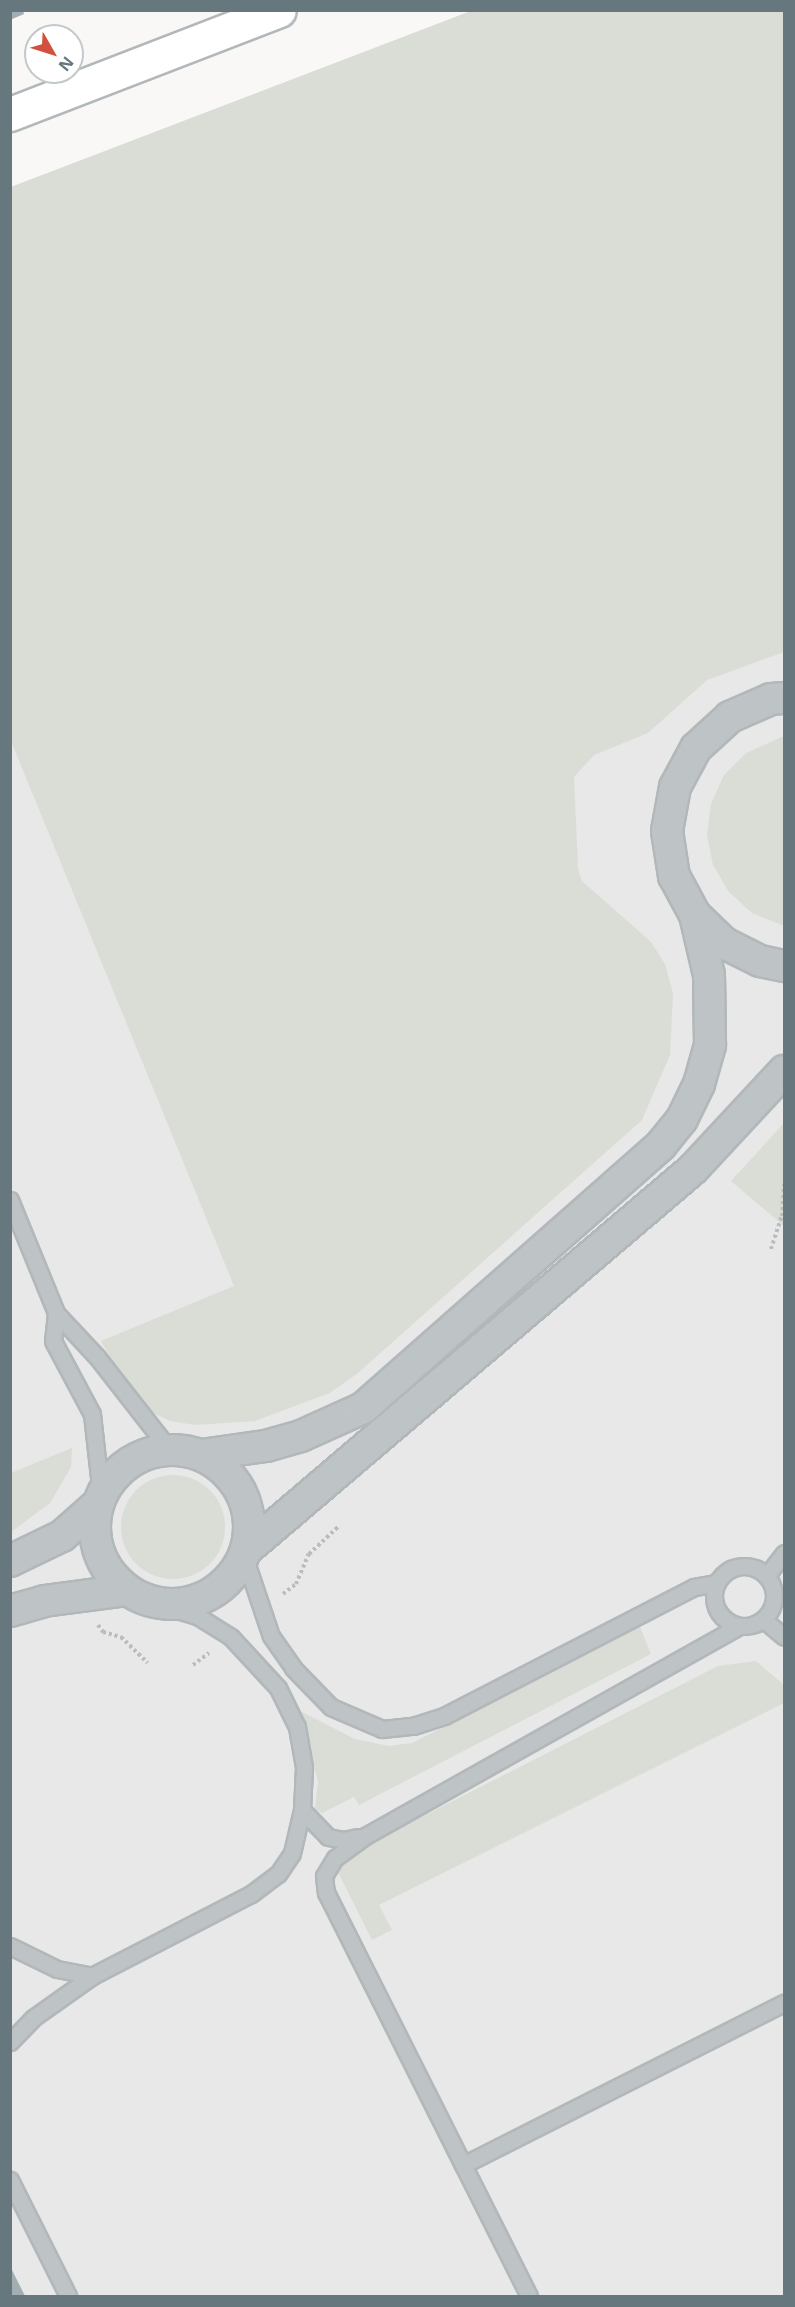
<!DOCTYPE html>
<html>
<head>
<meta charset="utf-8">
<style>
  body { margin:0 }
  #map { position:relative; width:795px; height:2307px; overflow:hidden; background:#f9f8f7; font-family:"Noto Sans",sans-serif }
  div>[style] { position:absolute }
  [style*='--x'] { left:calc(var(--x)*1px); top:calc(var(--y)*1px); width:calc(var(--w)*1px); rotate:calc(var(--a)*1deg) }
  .built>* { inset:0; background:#e7e8e7 }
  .green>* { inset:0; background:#d9ddd6 }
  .round { border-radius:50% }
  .building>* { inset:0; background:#a4adb1 }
  .path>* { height:4px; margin-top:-2px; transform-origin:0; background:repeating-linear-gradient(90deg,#b9bdbe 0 3px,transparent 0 6px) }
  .roads { filter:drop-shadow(2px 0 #b2b8ba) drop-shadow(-2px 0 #b2b8ba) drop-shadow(0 2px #b2b8ba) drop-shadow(0 -2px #b2b8ba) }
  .service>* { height:15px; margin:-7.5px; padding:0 7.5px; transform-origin:7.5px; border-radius:7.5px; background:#bec3c6 }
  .service>.ring { margin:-7.5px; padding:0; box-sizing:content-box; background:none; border:15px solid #bec3c6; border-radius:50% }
  .minor>* { height:30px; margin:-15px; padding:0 15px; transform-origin:15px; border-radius:15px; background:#bec3c6 }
  .minor>.ring { margin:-15px; padding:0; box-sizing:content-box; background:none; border:30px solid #bec3c6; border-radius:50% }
  .primary>* { height:33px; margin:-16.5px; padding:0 16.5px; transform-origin:16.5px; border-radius:16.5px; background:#fff }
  span { translate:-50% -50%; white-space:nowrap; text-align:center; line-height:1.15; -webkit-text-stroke:6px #fff; paint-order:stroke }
  .frame { position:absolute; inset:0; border:12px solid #66777e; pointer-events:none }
  .north { position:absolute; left:24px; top:24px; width:60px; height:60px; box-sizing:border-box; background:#fff; border:2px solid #c2c9cb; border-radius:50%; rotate:129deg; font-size:16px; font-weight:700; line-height:24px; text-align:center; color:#66777e }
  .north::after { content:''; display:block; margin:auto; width:21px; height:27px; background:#d1503e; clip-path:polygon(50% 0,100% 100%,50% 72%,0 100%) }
</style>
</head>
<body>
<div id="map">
  <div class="built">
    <i style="clip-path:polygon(471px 11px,784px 11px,784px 2296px,11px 2296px,11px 187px)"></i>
  </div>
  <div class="green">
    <i style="clip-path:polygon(471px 11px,784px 11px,784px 652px,707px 680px,648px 733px,594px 755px,574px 777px,578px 869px,582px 881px,651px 942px,665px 964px,673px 993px,670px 1055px,642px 1120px,358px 1373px,330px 1393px,255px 1421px,195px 1425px,170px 1421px,151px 1412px,137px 1396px,119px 1375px,101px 1341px,234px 1286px,11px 741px,11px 187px)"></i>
    <i style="clip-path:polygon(784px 736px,784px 926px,752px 913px,729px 892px,713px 865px,707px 835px,711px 804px,724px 775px,746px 753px)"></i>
    <i style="clip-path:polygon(784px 1123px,784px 1226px,731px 1181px)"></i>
    <i style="clip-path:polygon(72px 1448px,71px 1467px,50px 1503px,11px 1532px,11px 1473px)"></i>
    <i class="round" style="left:121px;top:1475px;width:104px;height:104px"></i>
    <i style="clip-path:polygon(640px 1627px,651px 1654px,359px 1805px,354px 1797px,322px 1813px,315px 1809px,318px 1781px,298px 1715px,300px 1711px,355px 1739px,389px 1746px,412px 1743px)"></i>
    <i style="clip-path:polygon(756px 1661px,784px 1685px,784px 1703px,379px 1905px,392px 1930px,372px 1940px,333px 1862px,718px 1666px)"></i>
  </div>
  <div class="building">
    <i style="clip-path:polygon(10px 10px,23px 10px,24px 14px,10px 20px)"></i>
    <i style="clip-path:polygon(10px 2266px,25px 2296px,10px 2296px)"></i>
  </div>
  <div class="path">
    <i style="--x:771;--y:1249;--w:35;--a:-72"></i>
    <i style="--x:782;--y:1216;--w:32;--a:-86"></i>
    <i style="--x:283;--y:1594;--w:16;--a:-38"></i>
    <i style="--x:296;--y:1584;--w:33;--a:-67"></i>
    <i style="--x:309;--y:1554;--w:41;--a:-43"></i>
    <i style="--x:98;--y:1625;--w:9;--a:54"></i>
    <i style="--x:103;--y:1632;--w:19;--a:16"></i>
    <i style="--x:121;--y:1637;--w:37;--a:44"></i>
    <i style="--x:193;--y:1665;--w:20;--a:-37"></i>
  </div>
  <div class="roads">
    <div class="service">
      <i style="--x:10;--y:1200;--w:122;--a:67.8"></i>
      <i style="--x:56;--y:1313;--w:60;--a:47"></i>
      <i style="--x:97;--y:1357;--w:117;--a:52"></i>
      <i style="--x:56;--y:1313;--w:28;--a:96"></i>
      <i style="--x:53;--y:1341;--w:83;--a:61.9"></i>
      <i style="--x:92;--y:1414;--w:82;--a:83.7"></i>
      <i style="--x:244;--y:1556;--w:84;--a:71.4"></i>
      <i style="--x:271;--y:1636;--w:39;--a:55"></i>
      <i style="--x:293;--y:1668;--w:54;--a:45.7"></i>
      <i style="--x:331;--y:1707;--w:56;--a:23.3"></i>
      <i style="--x:382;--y:1729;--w:31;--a:-6"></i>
      <i style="--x:413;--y:1726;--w:33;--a:-18"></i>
      <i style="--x:444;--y:1716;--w:281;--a:-27.3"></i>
      <i style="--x:694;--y:1587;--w:23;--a:-10"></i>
      <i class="ring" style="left:714px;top:1566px;width:45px;height:45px"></i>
      <i style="--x:767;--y:1575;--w:28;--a:-52"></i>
      <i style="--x:764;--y:1620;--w:26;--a:40"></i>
      <i style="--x:302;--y:1810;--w:37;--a:46"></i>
      <i style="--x:328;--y:1837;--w:15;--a:11"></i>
      <i style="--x:343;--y:1840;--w:16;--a:-11"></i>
      <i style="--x:10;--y:1946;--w:52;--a:26.1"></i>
      <i style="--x:57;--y:1969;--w:36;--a:11"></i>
      <i style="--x:10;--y:2042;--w:33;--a:-46"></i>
      <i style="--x:33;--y:2018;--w:72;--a:-35.4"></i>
      <i style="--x:92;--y:1976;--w:179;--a:-27.3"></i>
      <i style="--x:251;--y:1894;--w:34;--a:-37"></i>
      <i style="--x:278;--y:1874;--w:25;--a:-56"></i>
      <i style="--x:292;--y:1853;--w:44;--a:-76.9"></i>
      <i style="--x:302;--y:1810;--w:43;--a:-87.3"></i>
      <i style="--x:304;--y:1767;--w:41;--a:-99.9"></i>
      <i style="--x:297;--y:1727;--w:43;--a:-116"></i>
      <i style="--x:278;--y:1688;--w:69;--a:-132.7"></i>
      <i style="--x:231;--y:1637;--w:40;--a:-148"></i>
      <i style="--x:197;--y:1616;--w:45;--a:-163.2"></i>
      <i style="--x:463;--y:2165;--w:360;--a:-26.8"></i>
      <i style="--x:10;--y:2180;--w:130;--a:63.4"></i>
      <i style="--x:529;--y:2296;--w:451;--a:-116.7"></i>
      <i style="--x:326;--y:1893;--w:17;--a:-97"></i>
      <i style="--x:324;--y:1876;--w:21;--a:-59"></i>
      <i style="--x:335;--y:1858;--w:37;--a:-36"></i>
      <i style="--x:365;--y:1836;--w:429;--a:-29.3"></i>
    </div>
    <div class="minor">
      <i style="--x:784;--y:698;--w:13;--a:176"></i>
      <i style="--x:771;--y:699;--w:45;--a:156.3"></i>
      <i style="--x:730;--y:717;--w:46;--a:137.6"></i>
      <i style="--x:696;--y:748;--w:44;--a:118.3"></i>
      <i style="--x:675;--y:787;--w:45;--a:100.3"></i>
      <i style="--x:667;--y:831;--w:46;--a:81.2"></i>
      <i style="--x:674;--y:876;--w:44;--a:61.7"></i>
      <i style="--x:695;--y:915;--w:40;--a:44"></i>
      <i style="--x:724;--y:943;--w:40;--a:26.6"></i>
      <i style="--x:760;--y:961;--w:25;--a:12"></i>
      <i class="ring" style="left:95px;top:1450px;width:124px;height:124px"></i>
      <i style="--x:201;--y:1455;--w:66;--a:-7.9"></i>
      <i style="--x:266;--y:1446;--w:36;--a:-16"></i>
      <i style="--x:301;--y:1436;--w:68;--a:-24.3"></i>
      <i style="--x:363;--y:1408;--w:397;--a:-41.4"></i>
      <i style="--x:661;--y:1145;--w:33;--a:-51"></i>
      <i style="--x:682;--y:1119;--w:39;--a:-64"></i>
      <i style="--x:699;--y:1084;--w:41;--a:-74.2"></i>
      <i style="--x:710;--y:1045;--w:70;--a:-90.8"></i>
      <i style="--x:709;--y:975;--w:62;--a:-103.1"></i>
      <i style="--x:247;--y:1549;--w:586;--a:-40.43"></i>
      <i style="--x:693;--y:1169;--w:134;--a:-47.1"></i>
      <i style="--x:10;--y:1561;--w:58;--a:-25.7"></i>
      <i style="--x:62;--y:1536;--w:48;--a:-41.6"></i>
      <i style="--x:10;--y:1611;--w:35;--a:-16"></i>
      <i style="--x:44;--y:1601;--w:83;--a:-7.6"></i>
    </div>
    <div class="primary">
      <i style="--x:10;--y:114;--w:288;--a:-21.1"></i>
    </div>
  </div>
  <div class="frame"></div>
  <div class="north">N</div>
</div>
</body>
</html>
